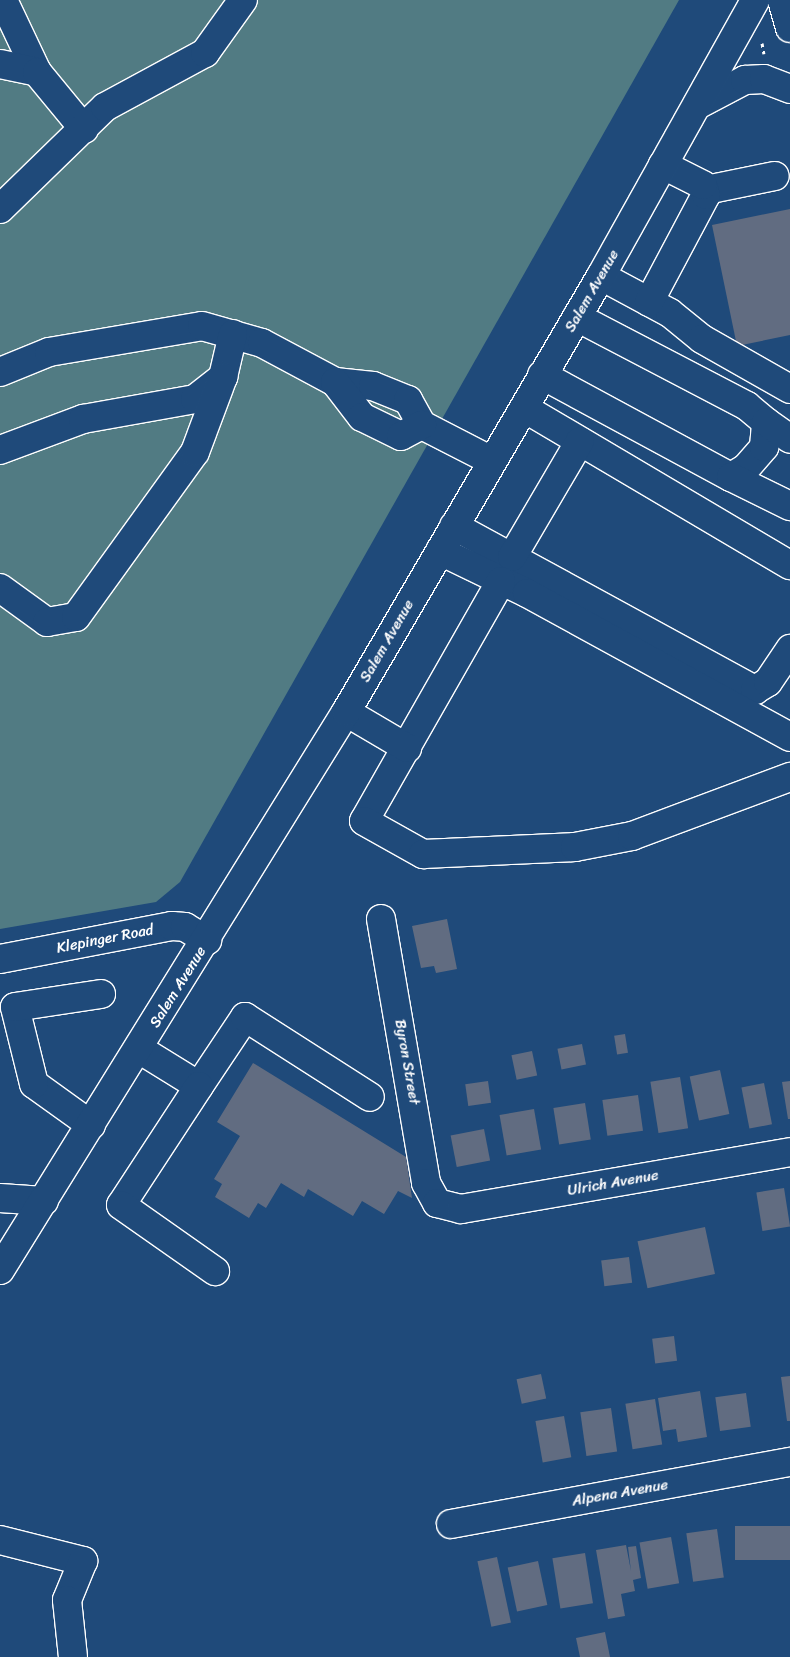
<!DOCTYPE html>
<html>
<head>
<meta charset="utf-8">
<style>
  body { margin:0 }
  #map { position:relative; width:790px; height:1657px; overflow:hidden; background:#1f4a7a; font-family:Sriracha,sans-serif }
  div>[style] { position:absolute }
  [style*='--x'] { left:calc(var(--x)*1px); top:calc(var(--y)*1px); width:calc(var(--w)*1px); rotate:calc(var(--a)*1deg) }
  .green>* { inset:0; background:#517b83 }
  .building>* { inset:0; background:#616c81; transform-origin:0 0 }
  .path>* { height:3px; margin-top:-1.5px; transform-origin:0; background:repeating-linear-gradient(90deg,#fff 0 4px,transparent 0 8px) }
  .roads { filter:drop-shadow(1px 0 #fff) drop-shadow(-1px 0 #fff) drop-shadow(0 1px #fff) drop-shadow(0 -1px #fff) }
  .minor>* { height:28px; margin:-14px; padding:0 14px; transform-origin:14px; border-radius:14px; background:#1f4a7a }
  .major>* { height:28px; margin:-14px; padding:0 14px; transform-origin:14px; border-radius:14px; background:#1f4a7a }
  span { translate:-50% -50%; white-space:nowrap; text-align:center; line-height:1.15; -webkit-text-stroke:4px #1f4a7a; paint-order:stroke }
  .street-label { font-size:15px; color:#fff }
</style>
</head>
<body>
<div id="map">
  <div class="green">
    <i style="clip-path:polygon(0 0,679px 0,180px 882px,156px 902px,0 929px)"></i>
  </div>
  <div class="building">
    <i style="clip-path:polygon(790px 209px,790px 335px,737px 346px,712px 225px)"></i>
    <i style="clip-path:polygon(447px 919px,457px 969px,436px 973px,434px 966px,421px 968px,412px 926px)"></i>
    <i style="left:625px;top:1034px;width:19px;height:11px;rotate:81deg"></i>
    <i style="left:582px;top:1044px;width:21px;height:25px;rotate:79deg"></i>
    <i style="left:532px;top:1051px;width:25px;height:21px;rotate:78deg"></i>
    <i style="clip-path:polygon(253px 1063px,406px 1157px,412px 1198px,398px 1191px,384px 1214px,362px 1201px,353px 1216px,308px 1189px,304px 1197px,281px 1183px,266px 1208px,258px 1203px,249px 1218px,215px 1197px,222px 1184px,214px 1179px,240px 1136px,217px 1122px)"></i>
    <i style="left:720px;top:1070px;width:45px;height:31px;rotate:78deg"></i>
    <i style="left:680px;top:1077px;width:52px;height:30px;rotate:81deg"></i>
    <i style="left:488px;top:1081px;width:22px;height:23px;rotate:82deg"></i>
    <i style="clip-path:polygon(790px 1081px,790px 1119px,788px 1119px,782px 1082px)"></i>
    <i style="left:764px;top:1083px;width:42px;height:23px;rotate:79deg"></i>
    <i style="left:638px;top:1095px;width:36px;height:36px;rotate:82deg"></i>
    <i style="left:585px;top:1103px;width:37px;height:32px;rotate:81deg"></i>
    <i style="left:534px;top:1109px;width:41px;height:35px;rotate:80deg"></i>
    <i style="left:484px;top:1129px;width:32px;height:34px;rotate:79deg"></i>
    <i style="left:784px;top:1188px;width:39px;height:28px;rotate:81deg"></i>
    <i style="left:705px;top:1227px;width:48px;height:69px;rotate:78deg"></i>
    <i style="left:629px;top:1257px;width:26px;height:28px;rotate:83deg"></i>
    <i style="left:674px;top:1336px;width:25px;height:22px;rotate:83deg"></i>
    <i style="left:541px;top:1374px;width:25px;height:25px;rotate:78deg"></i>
    <i style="clip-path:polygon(790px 1376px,790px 1421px,787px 1421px,781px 1377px)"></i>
    <i style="clip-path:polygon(700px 1391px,707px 1437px,678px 1442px,676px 1429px,663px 1431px,658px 1398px)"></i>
    <i style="left:746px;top:1393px;width:34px;height:31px;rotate:82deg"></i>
    <i style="left:655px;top:1399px;width:46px;height:30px;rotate:81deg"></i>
    <i style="left:611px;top:1408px;width:44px;height:31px;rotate:82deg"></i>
    <i style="left:564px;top:1416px;width:42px;height:29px;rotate:80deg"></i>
    <i style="left:790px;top:1526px;width:34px;height:55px;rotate:90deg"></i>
    <i style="left:717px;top:1529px;width:49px;height:31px;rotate:82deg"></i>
    <i style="left:671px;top:1537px;width:47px;height:32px;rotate:80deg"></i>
    <i style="clip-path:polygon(626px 1545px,631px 1571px,628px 1547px,636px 1546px,641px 1578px,633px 1580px,635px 1591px,621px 1594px,625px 1616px,608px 1619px,596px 1550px)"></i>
    <i style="left:585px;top:1553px;width:51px;height:33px;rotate:81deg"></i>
    <i style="left:497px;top:1557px;width:67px;height:20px;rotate:78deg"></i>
    <i style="left:538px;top:1561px;width:45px;height:31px;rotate:78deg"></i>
    <i style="clip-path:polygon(605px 1632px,610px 1657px,580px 1657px,576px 1638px)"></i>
  </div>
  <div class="path">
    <i style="--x:762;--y:43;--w:11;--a:80"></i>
  </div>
  <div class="roads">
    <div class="minor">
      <i style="--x:3;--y:0;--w:80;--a:64.7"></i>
      <i style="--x:782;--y:0;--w:29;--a:74"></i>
      <i style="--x:0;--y:64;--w:38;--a:12"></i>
      <i style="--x:37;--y:72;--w:74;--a:50.5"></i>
      <i style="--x:706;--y:190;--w:70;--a:-11.5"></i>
      <i style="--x:0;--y:209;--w:146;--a:-44.2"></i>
      <i style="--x:105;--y:107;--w:114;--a:-28.4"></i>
      <i style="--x:205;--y:53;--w:65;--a:-54.4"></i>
      <i style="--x:601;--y:276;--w:78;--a:28.2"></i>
      <i style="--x:670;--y:313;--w:41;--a:39.1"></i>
      <i style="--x:702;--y:339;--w:101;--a:29.6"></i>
      <i style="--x:649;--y:302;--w:121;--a:-62"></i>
      <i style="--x:706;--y:195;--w:10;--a:-107"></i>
      <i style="--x:703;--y:185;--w:45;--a:-153.4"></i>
      <i style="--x:0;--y:372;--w:53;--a:-22.2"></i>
      <i style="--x:49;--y:352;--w:155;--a:-9.6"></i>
      <i style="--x:202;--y:326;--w:62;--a:15.8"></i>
      <i style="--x:262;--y:343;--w:83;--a:28.1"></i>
      <i style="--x:335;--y:382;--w:38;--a:6"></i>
      <i style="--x:373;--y:386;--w:38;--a:22"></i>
      <i style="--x:408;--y:400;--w:29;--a:61"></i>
      <i style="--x:422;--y:425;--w:79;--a:27.2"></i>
      <i style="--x:542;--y:375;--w:215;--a:28.4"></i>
      <i style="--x:731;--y:477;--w:17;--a:-31"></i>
      <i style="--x:746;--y:468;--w:28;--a:-49"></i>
      <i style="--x:764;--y:447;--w:25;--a:-85"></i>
      <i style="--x:766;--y:422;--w:25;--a:-140"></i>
      <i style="--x:747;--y:406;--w:192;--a:-152.4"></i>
      <i style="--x:335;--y:382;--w:44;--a:52.4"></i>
      <i style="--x:362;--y:417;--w:43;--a:26"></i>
      <i style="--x:401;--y:436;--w:24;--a:-28"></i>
      <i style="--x:524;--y:408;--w:309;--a:30.6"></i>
      <i style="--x:766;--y:422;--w:29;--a:35"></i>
      <i style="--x:0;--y:450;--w:89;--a:-20.5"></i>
      <i style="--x:83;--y:419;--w:114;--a:-10.1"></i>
      <i style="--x:195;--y:399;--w:36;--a:-38"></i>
      <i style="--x:223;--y:377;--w:44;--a:-76.9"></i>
      <i style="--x:731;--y:477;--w:66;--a:26.2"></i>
      <i style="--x:454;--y:526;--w:343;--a:28.6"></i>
      <i style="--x:755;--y:690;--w:15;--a:-32"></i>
      <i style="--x:768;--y:682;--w:40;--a:-56"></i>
      <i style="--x:440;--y:551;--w:97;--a:25.8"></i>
      <i style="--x:527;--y:593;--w:300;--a:28.7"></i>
      <i style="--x:512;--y:557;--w:134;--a:-59.6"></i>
      <i style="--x:501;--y:581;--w:276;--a:119.7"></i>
      <i style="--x:364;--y:821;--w:68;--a:29.2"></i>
      <i style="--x:423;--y:854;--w:152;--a:-2.6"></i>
      <i style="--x:575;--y:847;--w:58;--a:-10.9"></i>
      <i style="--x:632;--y:836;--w:169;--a:-20.5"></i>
      <i style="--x:0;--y:588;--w:58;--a:35.9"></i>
      <i style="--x:47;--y:622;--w:29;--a:-10"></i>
      <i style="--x:76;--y:617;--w:203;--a:-54.2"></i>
      <i style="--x:195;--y:452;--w:80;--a:-69.5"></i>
      <i style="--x:346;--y:712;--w:71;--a:30.5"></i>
      <i style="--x:381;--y:919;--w:268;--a:80.3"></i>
      <i style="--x:426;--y:1183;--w:23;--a:61"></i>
      <i style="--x:437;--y:1203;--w:25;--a:14"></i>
      <i style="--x:461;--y:1209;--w:334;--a:-9.8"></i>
      <i style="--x:0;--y:959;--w:175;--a:-10.9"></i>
      <i style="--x:172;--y:926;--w:13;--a:4"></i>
      <i style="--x:185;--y:927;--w:26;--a:31"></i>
      <i style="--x:139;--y:1049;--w:70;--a:31.7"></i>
      <i style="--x:199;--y:1086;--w:83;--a:-56.3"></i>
      <i style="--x:245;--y:1017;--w:148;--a:32.6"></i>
      <i style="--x:199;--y:1086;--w:142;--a:123.2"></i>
      <i style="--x:121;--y:1205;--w:115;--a:35.1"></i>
      <i style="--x:91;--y:1125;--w:70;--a:-144.3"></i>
      <i style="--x:34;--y:1084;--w:79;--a:-103.9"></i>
      <i style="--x:15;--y:1007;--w:87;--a:-8.6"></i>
      <i style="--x:0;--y:1198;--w:44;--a:3.9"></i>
      <i style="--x:451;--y:1524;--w:345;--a:-10.4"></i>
      <i style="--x:0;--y:1540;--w:86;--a:14.2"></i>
      <i style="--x:83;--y:1561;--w:42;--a:112.3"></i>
      <i style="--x:67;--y:1600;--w:57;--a:84"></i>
    </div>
    <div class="major">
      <i style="--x:699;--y:104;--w:52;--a:-27.6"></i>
      <i style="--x:745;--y:80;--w:19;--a:-3"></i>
      <i style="--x:764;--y:79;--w:28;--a:21"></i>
      <i style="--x:0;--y:1270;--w:657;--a:-58.2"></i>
      <i style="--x:346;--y:712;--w:505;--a:-59.68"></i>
      <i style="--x:601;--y:276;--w:316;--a:-60.8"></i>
    </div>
  </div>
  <div class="street-label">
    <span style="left:592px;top:291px;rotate:-60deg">Salem Avenue</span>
    <span style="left:387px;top:641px;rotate:-60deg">Salem Avenue</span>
    <span style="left:105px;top:939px;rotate:-11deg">Klepinger Road</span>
    <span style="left:178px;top:987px;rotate:-58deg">Salem Avenue</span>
    <span style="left:407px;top:1062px;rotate:80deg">Byron Street</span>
    <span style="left:613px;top:1183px;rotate:-10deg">Ulrich Avenue</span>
    <span style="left:620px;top:1493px;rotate:-10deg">Alpena Avenue</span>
  </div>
</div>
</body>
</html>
